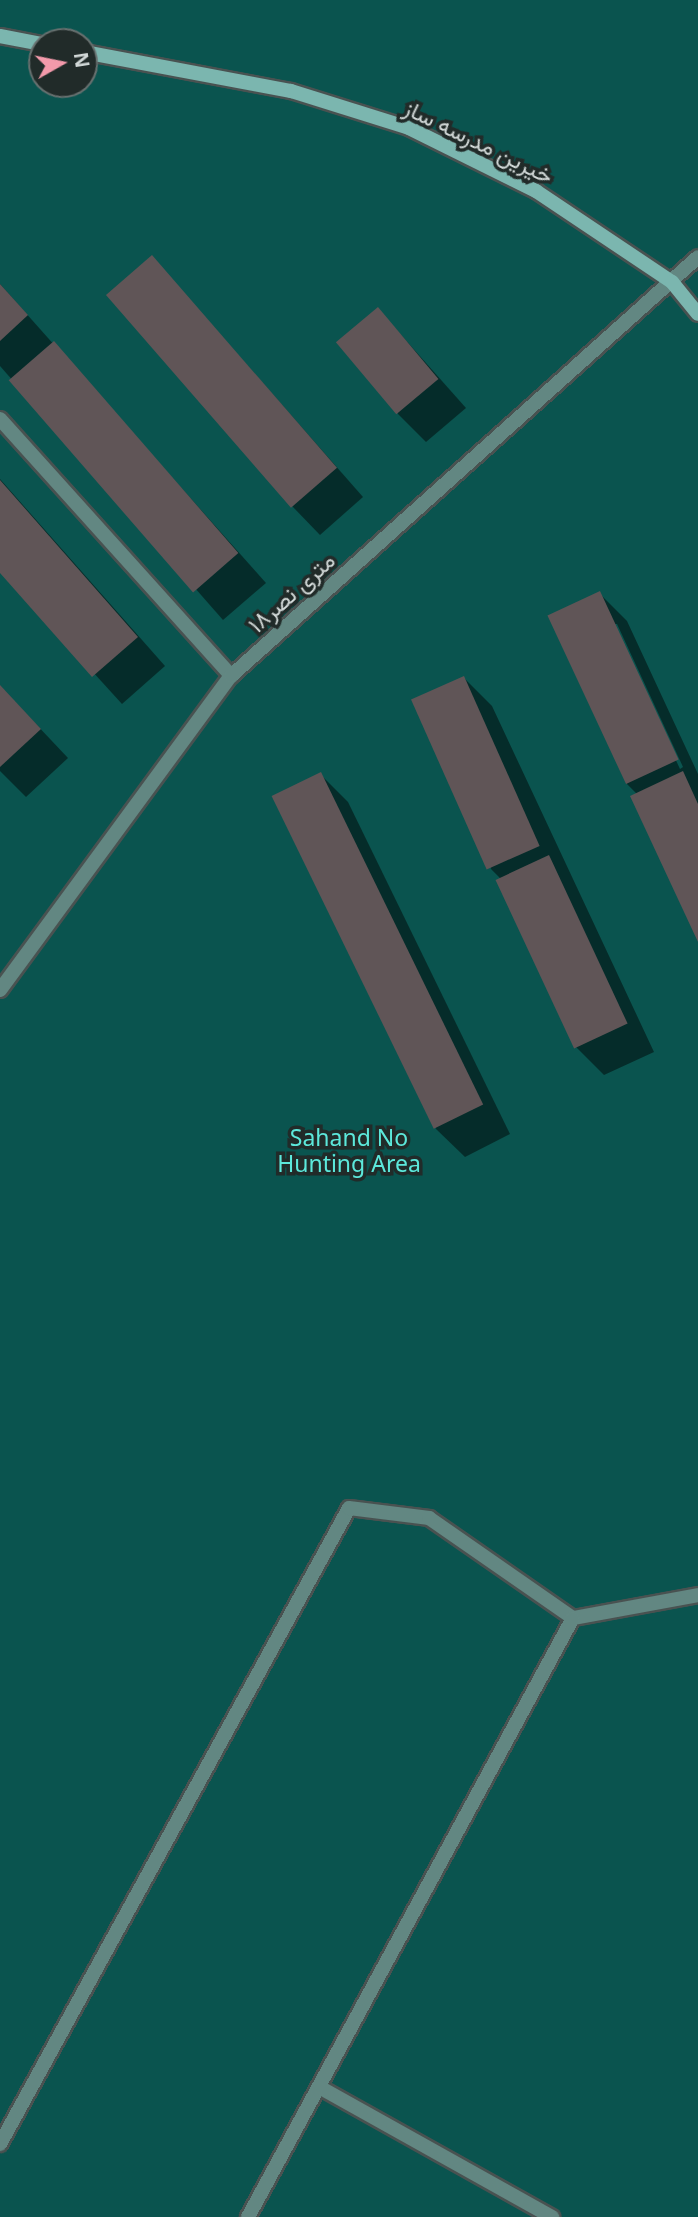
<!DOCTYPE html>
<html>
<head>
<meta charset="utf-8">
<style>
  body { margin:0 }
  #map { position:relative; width:698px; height:2217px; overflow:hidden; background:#2b3533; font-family:"Noto Sans",Vazirmatn,sans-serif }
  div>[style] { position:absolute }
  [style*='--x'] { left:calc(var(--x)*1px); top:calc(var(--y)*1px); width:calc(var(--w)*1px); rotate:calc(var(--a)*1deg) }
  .green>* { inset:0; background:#0a544f }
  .shadow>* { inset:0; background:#0007 }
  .building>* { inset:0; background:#605557; transform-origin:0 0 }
  .roads { filter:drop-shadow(2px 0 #495251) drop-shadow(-2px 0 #495251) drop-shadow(0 2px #495251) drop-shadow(0 -2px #495251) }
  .street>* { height:14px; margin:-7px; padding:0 7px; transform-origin:7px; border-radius:7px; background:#628782 }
  .secondary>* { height:14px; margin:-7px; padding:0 7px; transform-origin:7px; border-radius:7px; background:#7bb6af }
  span { translate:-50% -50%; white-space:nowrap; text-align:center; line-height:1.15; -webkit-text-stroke:7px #212b29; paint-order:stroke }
  .street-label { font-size:23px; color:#d1d8d7 }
  .park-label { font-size:23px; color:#5ce8db }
  .north { position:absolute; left:28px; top:28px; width:70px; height:70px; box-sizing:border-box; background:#212b29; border:2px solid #67706f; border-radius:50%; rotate:81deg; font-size:19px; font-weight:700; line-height:28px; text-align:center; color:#d1d8d7 }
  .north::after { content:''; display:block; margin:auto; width:24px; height:32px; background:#f39aab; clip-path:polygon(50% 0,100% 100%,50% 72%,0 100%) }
</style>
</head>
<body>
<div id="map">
  <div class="green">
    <i style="clip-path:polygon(evenodd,0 0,698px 0,698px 2217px,0 2217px,0 0,42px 42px,84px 42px,84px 84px,42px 84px,42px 42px)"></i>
  </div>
  <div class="shadow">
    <i style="clip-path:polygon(152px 257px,363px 497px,320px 535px,292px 506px)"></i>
    <i style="clip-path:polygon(0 284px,266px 583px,223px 620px,0 366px)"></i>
    <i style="clip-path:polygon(378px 309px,466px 408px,426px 442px,398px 414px)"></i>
    <i style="clip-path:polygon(0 479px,165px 666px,122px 704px,0 570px)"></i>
    <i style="clip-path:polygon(evenodd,599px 593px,627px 621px,698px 774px,698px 938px,637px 794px,626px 783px,599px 593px,613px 624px,617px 624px,683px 767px,680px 769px,613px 624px)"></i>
    <i style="clip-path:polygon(464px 678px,492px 706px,654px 1052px,604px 1075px,576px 1047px,501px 879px,491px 869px)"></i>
    <i style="clip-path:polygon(0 686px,68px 758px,26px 797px,0 771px)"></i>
    <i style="clip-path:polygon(320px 774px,348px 802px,510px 1134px,465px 1157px,436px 1129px)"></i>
  </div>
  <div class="building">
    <i style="left:152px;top:255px;width:282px;height:61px;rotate:49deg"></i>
    <i style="clip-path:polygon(0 284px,28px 315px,0 341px)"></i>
    <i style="left:378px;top:307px;width:94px;height:55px;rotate:50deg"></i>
    <i style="left:54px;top:341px;width:281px;height:60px;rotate:49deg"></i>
    <i style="clip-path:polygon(0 480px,138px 637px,92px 677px,0 573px)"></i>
    <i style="left:600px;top:591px;width:186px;height:58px;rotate:65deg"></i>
    <i style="left:464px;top:676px;width:186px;height:58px;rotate:66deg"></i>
    <i style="clip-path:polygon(0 685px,41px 729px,0 767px)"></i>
    <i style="clip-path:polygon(683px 771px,698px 804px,698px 942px,630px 796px)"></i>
    <i style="left:321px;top:772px;width:370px;height:55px;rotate:64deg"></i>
    <i style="left:549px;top:855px;width:186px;height:59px;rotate:65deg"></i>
  </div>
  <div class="roads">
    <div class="street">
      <i style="--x:0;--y:419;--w:346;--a:48"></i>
      <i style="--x:0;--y:990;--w:390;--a:-53.7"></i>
      <i style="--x:231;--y:676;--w:627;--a:-41.9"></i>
      <i style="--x:321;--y:2088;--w:265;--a:29.2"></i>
      <i style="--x:0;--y:2144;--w:725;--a:-61.24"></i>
      <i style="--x:349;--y:1508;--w:81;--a:7.1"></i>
      <i style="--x:429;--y:1518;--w:175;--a:34.8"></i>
      <i style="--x:573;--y:1618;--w:127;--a:-10.4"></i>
      <i style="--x:248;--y:2217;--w:681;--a:-61.52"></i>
    </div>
    <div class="secondary">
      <i style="--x:0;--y:36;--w:43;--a:10.8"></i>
      <i style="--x:84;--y:52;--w:211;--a:10.7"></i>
      <i style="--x:291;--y:91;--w:124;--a:17.4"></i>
      <i style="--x:409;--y:128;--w:142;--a:26.4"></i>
      <i style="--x:536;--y:191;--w:164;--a:33.8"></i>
      <i style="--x:672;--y:282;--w:41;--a:50.9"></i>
    </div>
  </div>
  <div class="street-label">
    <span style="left:479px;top:141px;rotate:26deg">خیرین مدرسه ساز</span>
    <span style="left:291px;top:592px;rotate:-42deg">۱۸متری نصر</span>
  </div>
  <div class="park-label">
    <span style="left:349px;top:1150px">Sahand No<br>Hunting Area</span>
  </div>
  <div class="north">N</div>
</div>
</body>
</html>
